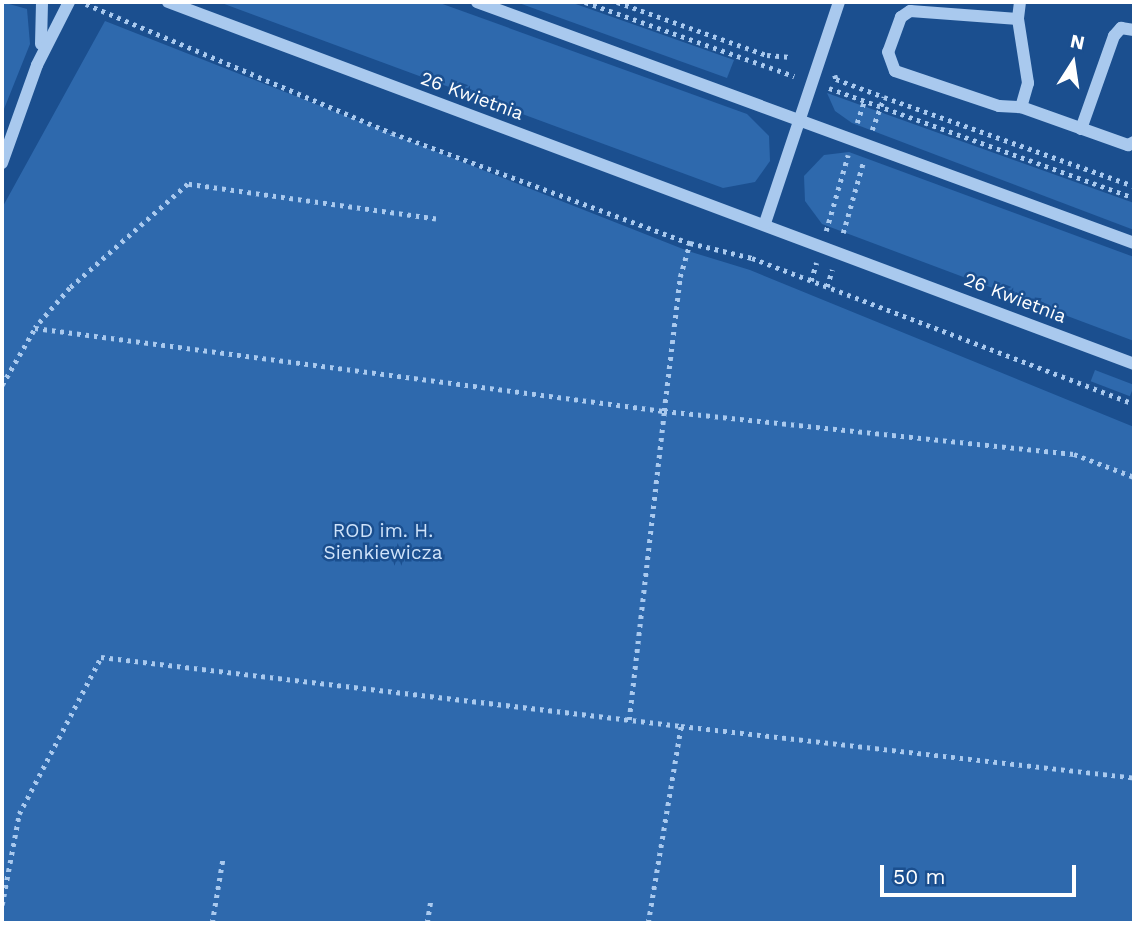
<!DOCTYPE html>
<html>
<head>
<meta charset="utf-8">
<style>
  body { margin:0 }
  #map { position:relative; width:1136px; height:925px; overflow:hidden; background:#1b4f8f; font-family:"Work Sans",sans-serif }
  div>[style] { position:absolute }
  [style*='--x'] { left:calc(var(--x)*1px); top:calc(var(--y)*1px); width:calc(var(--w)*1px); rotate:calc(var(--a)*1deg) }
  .green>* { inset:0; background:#2e69ad; transform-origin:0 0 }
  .path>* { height:4.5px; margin-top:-2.25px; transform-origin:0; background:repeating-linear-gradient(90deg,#a9c9ee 0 3.5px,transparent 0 8.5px) }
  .minor>* { height:12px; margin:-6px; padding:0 6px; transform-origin:6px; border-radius:6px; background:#a9c9ee }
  span { translate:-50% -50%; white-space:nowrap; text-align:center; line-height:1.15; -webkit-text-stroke:5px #1b4f8f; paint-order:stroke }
  .street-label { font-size:19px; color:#fff }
  .park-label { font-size:19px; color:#cfe3fa }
  .frame { position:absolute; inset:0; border:4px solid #fff; pointer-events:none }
  .north { position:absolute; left:1038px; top:28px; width:70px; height:70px; -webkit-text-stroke:5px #1b4f8f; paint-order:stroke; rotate:12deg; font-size:19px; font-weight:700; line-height:28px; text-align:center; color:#fff }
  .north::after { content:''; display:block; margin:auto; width:24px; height:32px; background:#fff; clip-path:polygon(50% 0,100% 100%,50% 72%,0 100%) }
  .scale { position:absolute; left:880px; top:865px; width:196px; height:32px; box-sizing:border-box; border:4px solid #fff; border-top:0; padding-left:9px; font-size:21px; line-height:24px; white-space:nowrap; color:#fff; -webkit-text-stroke:5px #1b4f8f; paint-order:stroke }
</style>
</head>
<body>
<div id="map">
  <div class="green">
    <i style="clip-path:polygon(2px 2px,27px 9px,30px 44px,2px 114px)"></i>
    <i style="clip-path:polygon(219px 2px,437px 2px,747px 114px,769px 136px,770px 161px,755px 182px,723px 188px)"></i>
    <i style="clip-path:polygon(516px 2px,570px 2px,734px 60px,727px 78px)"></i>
    <i style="clip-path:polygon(105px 21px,688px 251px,750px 270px,1134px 427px,1134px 923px,2px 923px,2px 208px)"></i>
    <i style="clip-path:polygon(827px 93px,1134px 203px,1134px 230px,852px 123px,835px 111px)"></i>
    <i style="clip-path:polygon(849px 152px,1134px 257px,1134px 341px,822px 224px,805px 201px,804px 176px,824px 155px)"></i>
    <i style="left:1095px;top:370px;width:42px;height:12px;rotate:21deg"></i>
  </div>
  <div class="path">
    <i style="--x:585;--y:2;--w:222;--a:19.5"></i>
    <i style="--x:617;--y:2;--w:159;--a:19.5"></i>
    <i style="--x:767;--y:55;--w:21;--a:5"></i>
    <i style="--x:86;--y:4;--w:332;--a:22.9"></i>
    <i style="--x:392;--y:133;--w:318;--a:20.3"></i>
    <i style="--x:690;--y:243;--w:64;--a:13.6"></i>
    <i style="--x:752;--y:258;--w:409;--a:20.9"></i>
    <i style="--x:835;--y:75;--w:4;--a:76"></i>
    <i style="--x:836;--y:79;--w:51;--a:20.6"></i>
    <i style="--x:884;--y:97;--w:265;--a:19.6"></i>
    <i style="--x:829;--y:88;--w:324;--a:19.8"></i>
    <i style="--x:857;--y:123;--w:23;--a:-72"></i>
    <i style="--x:872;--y:130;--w:35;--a:-70"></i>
    <i style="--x:436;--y:219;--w:250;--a:-172"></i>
    <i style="--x:188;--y:184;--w:157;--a:138.6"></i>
    <i style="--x:70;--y:288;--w:53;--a:131.2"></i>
    <i style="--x:35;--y:328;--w:634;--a:7.52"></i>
    <i style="--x:664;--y:411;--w:135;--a:-83.2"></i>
    <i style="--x:680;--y:277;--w:35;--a:-74"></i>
    <i style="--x:826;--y:231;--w:79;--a:-73.9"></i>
    <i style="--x:843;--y:233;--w:73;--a:-74.1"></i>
    <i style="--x:811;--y:281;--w:19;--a:-74"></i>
    <i style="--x:827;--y:287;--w:18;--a:-74"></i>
    <i style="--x:2;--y:385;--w:66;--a:-59.9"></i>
    <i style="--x:629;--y:720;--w:311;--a:-83.5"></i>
    <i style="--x:664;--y:411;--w:412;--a:6"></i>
    <i style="--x:1074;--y:454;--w:64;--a:21"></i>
    <i style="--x:2;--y:905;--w:93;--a:-79.4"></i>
    <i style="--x:19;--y:814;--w:177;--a:-62.4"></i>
    <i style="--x:101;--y:657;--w:584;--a:6.78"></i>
    <i style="--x:212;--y:923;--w:67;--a:-80.5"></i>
    <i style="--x:427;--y:923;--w:24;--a:-81"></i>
    <i style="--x:648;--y:923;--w:200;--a:-80.5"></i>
    <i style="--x:681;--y:726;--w:456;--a:6.5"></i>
  </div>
  <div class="minor">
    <i style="--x:168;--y:2;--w:1032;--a:20.54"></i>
    <i style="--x:477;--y:2;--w:700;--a:20.14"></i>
    <i style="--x:1020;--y:2;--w:17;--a:97"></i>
    <i style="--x:1018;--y:19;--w:108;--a:-175.8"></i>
    <i style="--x:910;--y:11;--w:11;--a:146"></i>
    <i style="--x:901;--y:17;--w:37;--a:110"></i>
    <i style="--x:888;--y:52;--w:20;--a:70"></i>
    <i style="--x:895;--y:71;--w:110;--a:18.6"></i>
    <i style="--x:999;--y:106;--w:22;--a:3"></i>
    <i style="--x:1021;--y:107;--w:114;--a:19.6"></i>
    <i style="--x:1128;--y:145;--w:7;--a:-27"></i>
    <i style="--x:1018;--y:19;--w:65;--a:81.1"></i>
    <i style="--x:1028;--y:83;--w:25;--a:106"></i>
    <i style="--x:41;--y:44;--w:42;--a:-88.6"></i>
    <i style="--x:1081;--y:129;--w:99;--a:-70.5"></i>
    <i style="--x:1114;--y:36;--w:11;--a:-49"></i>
    <i style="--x:1121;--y:28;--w:13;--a:9"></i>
    <i style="--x:2;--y:163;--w:104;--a:-70.3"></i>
    <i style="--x:37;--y:65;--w:71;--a:-63.1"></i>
    <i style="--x:765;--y:223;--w:233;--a:-71.5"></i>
  </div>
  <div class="street-label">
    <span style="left:472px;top:96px;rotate:20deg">26 Kwietnia</span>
    <span style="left:1015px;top:298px;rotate:21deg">26 Kwietnia</span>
  </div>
  <div class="park-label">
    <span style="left:383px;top:542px">ROD im. H.<br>Sienkiewicza</span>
  </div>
  <div class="frame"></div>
  <div class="north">N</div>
  <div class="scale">50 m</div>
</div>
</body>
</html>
